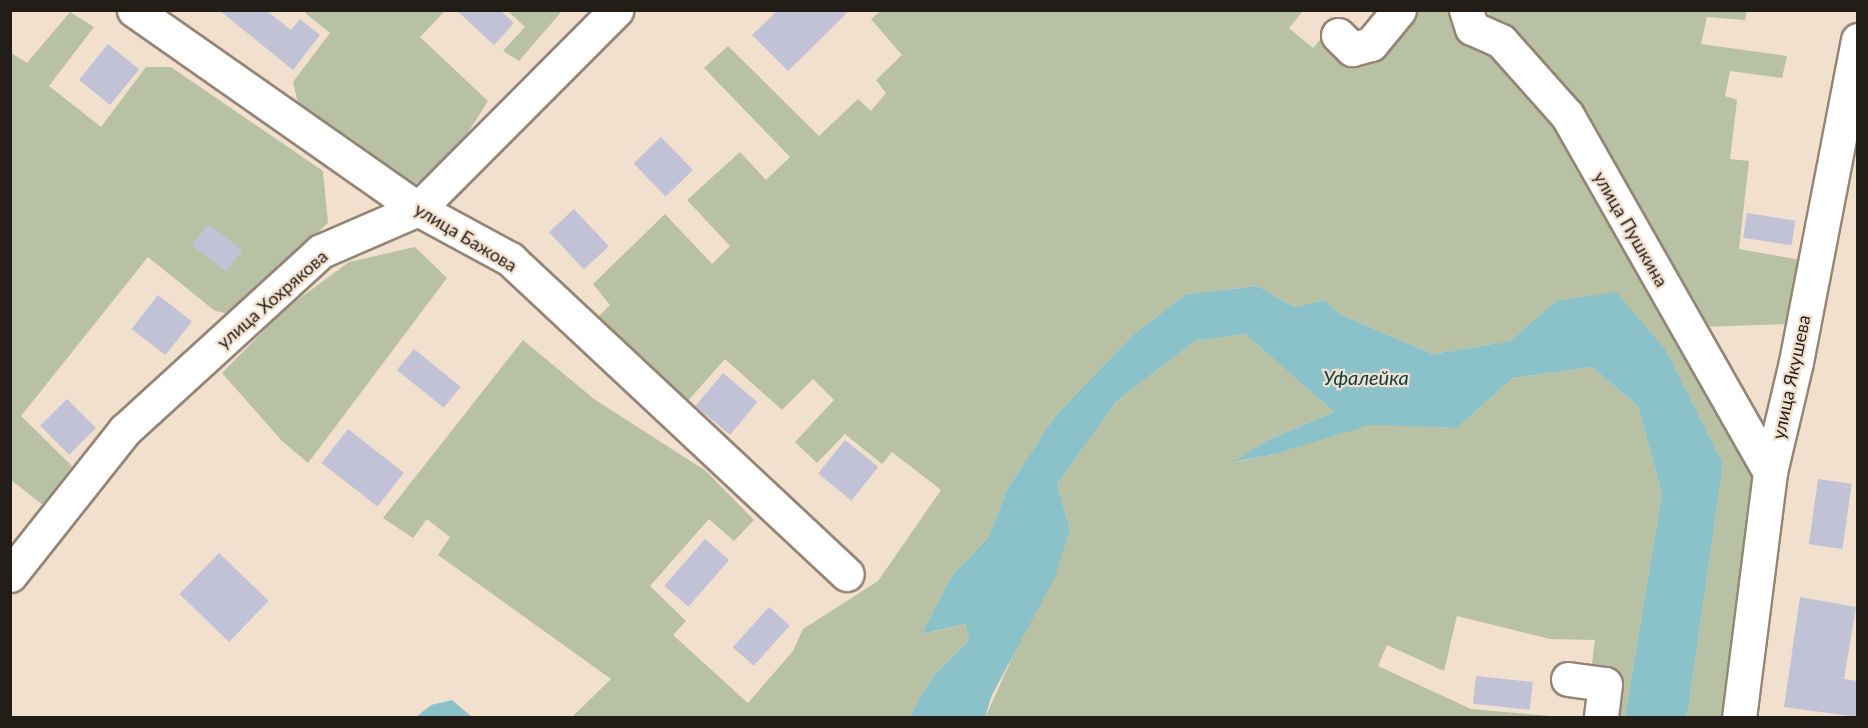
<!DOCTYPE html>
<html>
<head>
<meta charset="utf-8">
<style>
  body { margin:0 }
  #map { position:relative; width:1868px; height:728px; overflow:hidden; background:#f1e0ce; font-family:Lato,sans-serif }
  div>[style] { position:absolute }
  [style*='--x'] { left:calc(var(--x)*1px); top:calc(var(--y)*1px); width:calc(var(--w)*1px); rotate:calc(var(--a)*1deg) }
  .green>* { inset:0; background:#b8c1a4 }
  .water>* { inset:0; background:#8bc2c9 }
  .building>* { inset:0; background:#c2c2d7; transform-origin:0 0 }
  .roads { filter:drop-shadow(2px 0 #948575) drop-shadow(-2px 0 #948575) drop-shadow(0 2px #948575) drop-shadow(0 -2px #948575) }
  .minor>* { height:33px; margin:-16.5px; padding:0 16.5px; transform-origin:16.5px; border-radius:16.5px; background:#fff }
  span { translate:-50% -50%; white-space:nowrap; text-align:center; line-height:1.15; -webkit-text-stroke:4.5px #f1e0ce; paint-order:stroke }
  .street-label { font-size:18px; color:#231d17 }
  .water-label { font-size:20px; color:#073d42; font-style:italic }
  .frame { position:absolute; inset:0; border:12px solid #231d17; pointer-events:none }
</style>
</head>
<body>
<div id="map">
  <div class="green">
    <i style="clip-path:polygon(882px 10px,1303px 11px,1289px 28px,1313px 48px,1337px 20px,1360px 37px,1383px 11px,1452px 11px,1495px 51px,1561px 126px,1757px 474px,1724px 718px,1687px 717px,1723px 464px,1666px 350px,1556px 301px,1510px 341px,1433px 354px,1341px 315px,1325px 300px,1294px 307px,1258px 286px,1186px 294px,1134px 334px,1055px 416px,1007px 489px,989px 537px,952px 575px,923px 634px,967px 624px,969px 640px,934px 675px,909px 717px,572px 717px,611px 679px,438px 555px,450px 537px,427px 519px,413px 538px,383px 518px,523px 340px,594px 399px,706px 471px,754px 520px,734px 541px,709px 519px,650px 586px,686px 621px,673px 635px,748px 703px,793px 651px,803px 629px,878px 581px,941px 490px,892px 452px,882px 464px,845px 434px,817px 463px,795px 442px,834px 400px,813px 379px,782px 410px,725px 359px,685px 404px,593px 322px,610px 305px,593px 284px,665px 214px,712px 264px,730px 246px,687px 200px,740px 152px,766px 180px,790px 157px,704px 68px,728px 46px,819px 136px,858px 99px,871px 111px,886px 93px,876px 80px,902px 55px,871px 19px)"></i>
    <i style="clip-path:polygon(307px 11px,445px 11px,420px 37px,488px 101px,457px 150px,413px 186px,298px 103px,293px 82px,330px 33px,305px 13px)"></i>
    <i style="clip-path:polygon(508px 11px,562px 11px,519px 61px,503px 51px,525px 27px)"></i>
    <i style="clip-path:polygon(1488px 11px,1747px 11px,1745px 20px,1707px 17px,1701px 44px,1787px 56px,1782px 78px,1730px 71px,1725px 96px,1737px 100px,1730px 159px,1749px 161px,1739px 249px,1801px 260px,1789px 324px,1700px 327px,1517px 39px,1490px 17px)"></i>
    <i style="clip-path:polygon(70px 12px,94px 27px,49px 86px,101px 127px,146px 67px,171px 67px,323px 171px,328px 223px,230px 314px,215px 311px,148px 257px,21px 416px,72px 466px,43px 505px,11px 480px,10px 52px,27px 63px)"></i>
    <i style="clip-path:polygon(415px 247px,447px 278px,308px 463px,282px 441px,222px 373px,285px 309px,349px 262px)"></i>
    <i style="clip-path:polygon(1245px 334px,1334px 412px,1268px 440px,1235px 462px,1272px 455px,1369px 424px,1457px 428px,1513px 378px,1592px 367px,1638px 406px,1662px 494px,1625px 717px,1585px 717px,1595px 640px,1550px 639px,1457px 616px,1444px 671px,1387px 645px,1378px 666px,1471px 709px,1562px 717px,985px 718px,1070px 529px,1057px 484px,1117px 401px,1195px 341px)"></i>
  </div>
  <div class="water">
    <i style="clip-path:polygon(1258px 286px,1294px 307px,1325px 300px,1341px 315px,1433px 354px,1510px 341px,1556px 301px,1616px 292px,1666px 350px,1723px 464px,1687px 717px,1625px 717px,1662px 494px,1638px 406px,1592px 367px,1513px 378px,1457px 428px,1369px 425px,1272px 455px,1233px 462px,1268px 440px,1334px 412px,1245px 334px,1195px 341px,1117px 401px,1057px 484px,1070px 529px,1055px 577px,992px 695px,985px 717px,909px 717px,934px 675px,969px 640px,966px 624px,922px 634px,952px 575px,989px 537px,1007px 489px,1055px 416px,1134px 334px,1186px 294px)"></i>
    <i style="clip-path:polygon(452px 700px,472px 717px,416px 717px,431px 705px)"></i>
  </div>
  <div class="building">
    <i style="clip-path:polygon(219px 10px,266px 10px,291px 30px,300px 19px,320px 35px,293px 70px)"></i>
    <i style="clip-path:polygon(456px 10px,500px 10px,514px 23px,494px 45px)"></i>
    <i style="clip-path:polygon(850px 10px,788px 71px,752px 35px,777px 11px)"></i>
    <i style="left:108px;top:44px;width:40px;height:46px;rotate:39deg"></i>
    <i style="left:661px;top:137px;width:46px;height:38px;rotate:46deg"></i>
    <i style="left:574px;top:209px;width:51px;height:34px;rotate:47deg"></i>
    <i style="left:1747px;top:213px;width:49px;height:25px;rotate:9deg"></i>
    <i style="left:208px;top:224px;width:43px;height:27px;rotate:37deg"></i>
    <i style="left:158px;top:295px;width:43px;height:43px;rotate:38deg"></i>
    <i style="left:414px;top:349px;width:60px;height:27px;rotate:39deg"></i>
    <i style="left:723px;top:373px;width:45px;height:43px;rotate:40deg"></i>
    <i style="left:67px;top:399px;width:41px;height:38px;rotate:45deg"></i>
    <i style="left:348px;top:429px;width:71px;height:43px;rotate:38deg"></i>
    <i style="left:845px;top:440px;width:43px;height:43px;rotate:39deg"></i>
    <i style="left:1818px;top:479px;width:34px;height:66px;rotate:8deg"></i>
    <i style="left:705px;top:539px;width:32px;height:62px;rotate:41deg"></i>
    <i style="left:219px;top:553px;width:69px;height:57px;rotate:44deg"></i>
    <i style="clip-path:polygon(1800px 597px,1856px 607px,1844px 679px,1857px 681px,1857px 717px,1784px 707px)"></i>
    <i style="left:769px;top:607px;width:28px;height:54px;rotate:42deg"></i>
    <i style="left:1476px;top:676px;width:57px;height:28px;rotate:6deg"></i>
  </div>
  <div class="roads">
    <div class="minor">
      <i style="--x:134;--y:10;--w:347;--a:35"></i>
      <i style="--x:418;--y:209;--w:105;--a:28.5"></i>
      <i style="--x:510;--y:259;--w:461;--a:43.1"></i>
      <i style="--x:1466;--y:10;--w:19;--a:72"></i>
      <i style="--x:1472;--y:28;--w:32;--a:24"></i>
      <i style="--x:1501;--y:41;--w:99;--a:48.3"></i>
      <i style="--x:1567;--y:115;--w:411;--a:60.4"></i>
      <i style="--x:1338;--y:35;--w:20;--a:45"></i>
      <i style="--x:1352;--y:49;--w:20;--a:-15"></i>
      <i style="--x:1371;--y:44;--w:44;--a:-50.5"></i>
      <i style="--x:10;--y:575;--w:185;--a:-51.6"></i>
      <i style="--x:125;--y:430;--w:265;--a:-42.4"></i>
      <i style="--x:321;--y:251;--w:106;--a:-23.4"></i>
      <i style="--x:418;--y:209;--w:281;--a:-45.1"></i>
      <i style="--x:1568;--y:679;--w:37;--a:8"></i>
      <i style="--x:1605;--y:684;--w:34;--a:97"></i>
      <i style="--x:1739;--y:718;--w:248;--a:-82.8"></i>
      <i style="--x:1770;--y:472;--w:113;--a:-76.7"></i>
      <i style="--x:1796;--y:362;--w:328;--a:-79.1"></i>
    </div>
  </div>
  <div class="street-label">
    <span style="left:1631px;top:229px;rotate:60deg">улица Пушкина</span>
    <span style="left:466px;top:237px;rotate:31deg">улица Бажова</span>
    <span style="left:272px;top:299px;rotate:-41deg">улица Хохрякова</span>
    <span style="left:1791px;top:377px;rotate:-78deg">улица Якушева</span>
  </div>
  <div class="water-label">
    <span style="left:1366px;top:377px">Уфалейка</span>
  </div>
  <div class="frame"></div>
</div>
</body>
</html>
